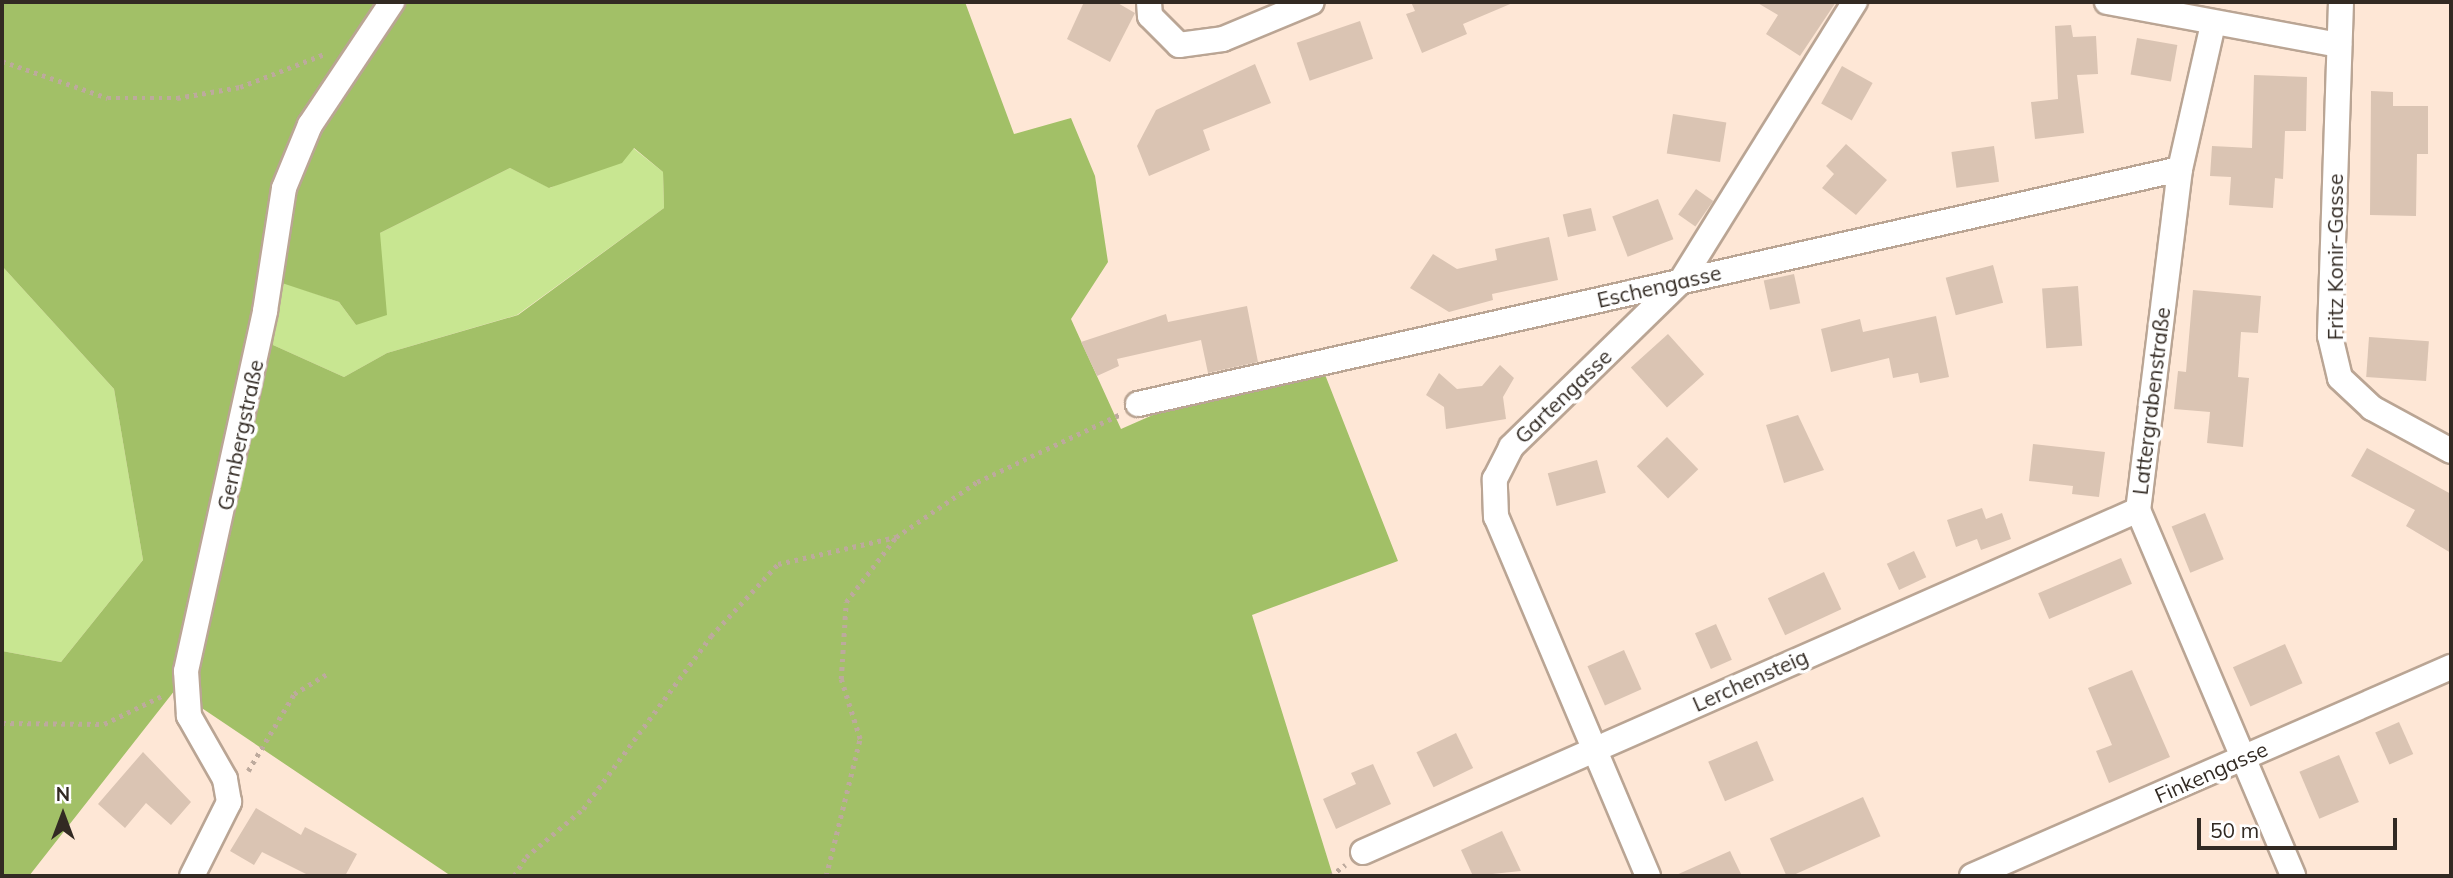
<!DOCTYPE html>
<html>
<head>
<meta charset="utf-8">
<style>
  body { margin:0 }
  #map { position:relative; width:2453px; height:878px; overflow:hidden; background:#fee7d6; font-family:Mulish,sans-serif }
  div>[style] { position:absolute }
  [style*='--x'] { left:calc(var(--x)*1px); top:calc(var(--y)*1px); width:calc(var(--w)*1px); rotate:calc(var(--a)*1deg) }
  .green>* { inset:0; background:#c8e691 }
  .forest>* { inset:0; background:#a2c067 }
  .building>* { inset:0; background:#dac4b3; transform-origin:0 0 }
  .path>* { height:4.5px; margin-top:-2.25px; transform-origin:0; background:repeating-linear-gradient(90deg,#bdaa9d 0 3.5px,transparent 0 8.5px) }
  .roads { filter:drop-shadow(2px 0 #baa594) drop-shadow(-2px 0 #baa594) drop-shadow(0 2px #baa594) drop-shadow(0 -2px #baa594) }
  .street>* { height:24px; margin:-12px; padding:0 12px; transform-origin:12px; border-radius:12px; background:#fff }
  span { translate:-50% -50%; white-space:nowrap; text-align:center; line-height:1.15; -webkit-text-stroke:7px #fff; paint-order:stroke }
  .street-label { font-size:21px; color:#322a23 }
  .frame { position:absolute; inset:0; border:4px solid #322a23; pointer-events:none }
  .north { position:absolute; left:28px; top:780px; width:70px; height:70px; -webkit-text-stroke:5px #fff; paint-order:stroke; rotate:0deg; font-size:19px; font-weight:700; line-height:28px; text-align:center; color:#322a23 }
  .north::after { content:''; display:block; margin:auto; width:24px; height:32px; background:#322a23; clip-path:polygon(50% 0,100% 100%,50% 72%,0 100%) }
  .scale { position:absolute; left:2197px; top:818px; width:200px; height:32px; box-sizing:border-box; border:4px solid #322a23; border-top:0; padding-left:9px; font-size:21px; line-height:24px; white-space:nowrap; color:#322a23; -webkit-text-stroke:5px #fff; paint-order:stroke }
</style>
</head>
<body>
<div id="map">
  <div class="green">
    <i style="clip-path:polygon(633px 148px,663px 172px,664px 208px,517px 315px,387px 353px,344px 377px,273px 345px,282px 282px,339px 302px,356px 325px,380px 233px,510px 168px,550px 188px)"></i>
    <i style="clip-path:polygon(2px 266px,114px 389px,143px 560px,61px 662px,2px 651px)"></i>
  </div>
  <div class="forest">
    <i style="clip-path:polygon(evenodd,2px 2px,965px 2px,1014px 134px,1071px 118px,1095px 176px,1108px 262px,1071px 319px,1121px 429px,1180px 403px,1324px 372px,1398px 561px,1252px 615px,1333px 876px,451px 876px,175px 690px,29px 876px,2px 876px,2px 651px,61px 662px,143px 560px,114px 389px,2px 266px,2px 2px,634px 148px,663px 172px,664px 208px,518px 315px,387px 353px,344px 377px,273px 345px,282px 283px,339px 302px,356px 325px,387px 315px,380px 233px,510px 168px,549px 188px,622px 163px,634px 148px)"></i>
  </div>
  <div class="building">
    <i style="clip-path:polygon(1084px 2px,1116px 2px,1135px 13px,1110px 62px,1067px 39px)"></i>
    <i style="clip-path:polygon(1411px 2px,1515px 2px,1463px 24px,1467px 34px,1422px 53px,1406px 14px,1415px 11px)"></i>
    <i style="clip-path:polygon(1756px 2px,1836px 2px,1800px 56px,1766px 34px,1778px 15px)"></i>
    <i style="left:1360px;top:21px;width:40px;height:67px;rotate:71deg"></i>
    <i style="clip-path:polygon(2071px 25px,2073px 37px,2096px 36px,2098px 74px,2077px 75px,2084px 133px,2035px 139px,2031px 102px,2058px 99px,2055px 26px)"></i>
    <i style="left:2137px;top:38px;width:41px;height:37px;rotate:10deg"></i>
    <i style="clip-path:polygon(1255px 64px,1271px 103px,1203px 130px,1210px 150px,1149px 176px,1137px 146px,1156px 110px)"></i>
    <i style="left:1842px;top:66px;width:35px;height:43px;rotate:29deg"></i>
    <i style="clip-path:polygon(2254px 75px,2307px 77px,2306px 131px,2285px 131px,2283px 179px,2275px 178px,2273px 208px,2229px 205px,2231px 177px,2210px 176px,2212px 146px,2252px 148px)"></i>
    <i style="clip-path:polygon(2371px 91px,2393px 92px,2393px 106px,2428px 106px,2428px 154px,2417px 154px,2416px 216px,2370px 215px)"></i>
    <i style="left:1673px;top:114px;width:54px;height:40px;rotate:9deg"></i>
    <i style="clip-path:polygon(1846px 144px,1887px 180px,1856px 215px,1822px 188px,1834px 174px,1826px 166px)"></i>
    <i style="left:1994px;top:146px;width:36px;height:43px;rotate:82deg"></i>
    <i style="left:1696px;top:189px;width:21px;height:31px;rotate:35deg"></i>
    <i style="left:1658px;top:199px;width:43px;height:49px;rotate:69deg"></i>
    <i style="left:1591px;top:208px;width:23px;height:29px;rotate:77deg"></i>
    <i style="clip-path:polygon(1549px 237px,1558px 280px,1492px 294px,1493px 300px,1449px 312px,1410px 288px,1433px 254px,1457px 269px,1497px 260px,1495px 249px)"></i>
    <i style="left:1993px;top:265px;width:39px;height:49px;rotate:75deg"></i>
    <i style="left:1794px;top:274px;width:30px;height:31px;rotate:78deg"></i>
    <i style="left:2078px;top:286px;width:60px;height:36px;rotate:86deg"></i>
    <i style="clip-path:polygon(2193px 290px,2261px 296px,2258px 333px,2241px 332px,2238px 377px,2249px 378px,2243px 447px,2207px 443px,2210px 412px,2174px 409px,2178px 371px,2186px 372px)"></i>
    <i style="clip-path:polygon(1247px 306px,1258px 362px,1208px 373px,1201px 340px,1117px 359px,1119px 366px,1097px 376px,1081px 342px,1166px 314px,1168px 322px)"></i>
    <i style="clip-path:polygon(1936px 316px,1949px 377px,1920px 383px,1918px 373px,1893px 378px,1889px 358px,1831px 372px,1821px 329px,1860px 319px,1863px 332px)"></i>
    <i style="left:1668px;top:334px;width:54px;height:50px;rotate:48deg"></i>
    <i style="left:2369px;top:337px;width:60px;height:40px;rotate:4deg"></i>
    <i style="clip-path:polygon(1500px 365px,1514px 378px,1503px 397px,1506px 419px,1446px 429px,1444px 407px,1426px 395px,1439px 373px,1457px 389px,1482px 386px)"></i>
    <i style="clip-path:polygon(1798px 415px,1824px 470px,1784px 483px,1766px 425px)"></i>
    <i style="left:1667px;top:437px;width:45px;height:42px;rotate:46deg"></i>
    <i style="clip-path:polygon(2033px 444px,2105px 452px,2099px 497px,2072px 494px,2073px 486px,2029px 481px)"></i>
    <i style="clip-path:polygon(2367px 448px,2451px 494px,2451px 553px,2406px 526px,2415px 510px,2351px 476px)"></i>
    <i style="left:1597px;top:460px;width:34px;height:51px;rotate:75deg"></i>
    <i style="clip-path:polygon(1982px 508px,1986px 519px,2002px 513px,2011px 539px,1981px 550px,1977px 539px,1956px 547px,1947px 520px)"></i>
    <i style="left:2205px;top:513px;width:50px;height:36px;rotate:68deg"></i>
    <i style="left:1914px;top:551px;width:29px;height:30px;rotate:65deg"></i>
    <i style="left:2121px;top:558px;width:28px;height:90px;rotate:67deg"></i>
    <i style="left:1824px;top:572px;width:41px;height:62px;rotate:65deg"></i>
    <i style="left:1716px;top:624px;width:39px;height:23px;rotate:66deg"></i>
    <i style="left:2285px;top:644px;width:43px;height:57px;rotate:66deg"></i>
    <i style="left:1624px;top:650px;width:43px;height:40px;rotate:66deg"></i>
    <i style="clip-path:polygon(2132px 670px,2170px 757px,2109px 783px,2096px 751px,2112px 745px,2088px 688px)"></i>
    <i style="left:2399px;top:722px;width:35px;height:26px;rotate:66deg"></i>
    <i style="left:1456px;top:733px;width:39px;height:44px;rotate:64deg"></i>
    <i style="left:1757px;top:741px;width:43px;height:53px;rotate:67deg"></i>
    <i style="clip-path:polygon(143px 752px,191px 802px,171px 825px,146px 803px,125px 828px,98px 804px)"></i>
    <i style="left:2339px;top:755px;width:51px;height:43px;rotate:67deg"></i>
    <i style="clip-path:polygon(1373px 764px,1391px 804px,1336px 829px,1323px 799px,1356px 784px,1351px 773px)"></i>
    <i style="left:1863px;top:797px;width:43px;height:102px;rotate:66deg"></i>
    <i style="clip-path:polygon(256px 808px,301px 835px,305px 827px,357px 854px,345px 876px,310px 876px,262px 852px,254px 865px,230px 851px)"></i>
    <i style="clip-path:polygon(1502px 831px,1521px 871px,1473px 876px,1461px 850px)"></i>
    <i style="clip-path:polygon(1730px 851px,1742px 876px,1674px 876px)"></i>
  </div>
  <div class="path">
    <i style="--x:2;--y:61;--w:112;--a:19.2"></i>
    <i style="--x:108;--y:98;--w:69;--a:0"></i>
    <i style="--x:177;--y:98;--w:64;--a:-9.9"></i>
    <i style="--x:240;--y:87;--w:93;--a:-21.3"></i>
    <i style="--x:2;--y:723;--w:102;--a:0.6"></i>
    <i style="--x:104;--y:724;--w:67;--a:-25.8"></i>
    <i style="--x:248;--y:771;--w:90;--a:-59.1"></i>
    <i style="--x:294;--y:694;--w:42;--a:-31.4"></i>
    <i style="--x:514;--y:876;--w:22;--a:-58"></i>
    <i style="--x:526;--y:857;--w:75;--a:-40.1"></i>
    <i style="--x:583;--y:809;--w:215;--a:-53.5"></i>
    <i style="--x:711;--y:636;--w:98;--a:-47.1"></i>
    <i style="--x:778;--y:564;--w:121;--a:-12.9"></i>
    <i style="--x:896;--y:537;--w:98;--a:-34.2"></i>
    <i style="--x:977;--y:482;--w:157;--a:-25.3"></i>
    <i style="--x:826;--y:876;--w:141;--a:-76.1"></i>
    <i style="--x:860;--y:739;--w:63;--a:-107.6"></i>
    <i style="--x:841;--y:679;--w:77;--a:-86.3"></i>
    <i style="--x:846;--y:602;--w:82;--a:-52.4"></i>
    <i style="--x:1330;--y:876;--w:19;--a:-36"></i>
  </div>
  <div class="roads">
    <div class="street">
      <i style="--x:1149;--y:2;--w:14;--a:86"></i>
      <i style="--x:1150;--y:16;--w:41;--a:45"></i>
      <i style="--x:1179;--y:45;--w:44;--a:-7.8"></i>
      <i style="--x:1223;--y:39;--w:96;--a:-22.6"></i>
      <i style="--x:2107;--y:2;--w:236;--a:10.5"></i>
      <i style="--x:2341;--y:2;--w:334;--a:91.9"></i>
      <i style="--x:2330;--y:336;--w:43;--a:76.6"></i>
      <i style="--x:2340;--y:378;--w:44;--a:43.2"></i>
      <i style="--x:2372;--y:408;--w:90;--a:28.6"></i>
      <i style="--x:2213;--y:24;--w:149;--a:102.8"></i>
      <i style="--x:2180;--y:169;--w:344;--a:97"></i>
      <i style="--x:2138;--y:510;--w:397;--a:67"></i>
      <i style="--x:1138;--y:404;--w:1068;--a:-12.71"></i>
      <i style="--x:1363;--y:852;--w:847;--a:-23.81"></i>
      <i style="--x:192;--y:876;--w:83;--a:-63.4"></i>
      <i style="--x:229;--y:802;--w:23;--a:-100"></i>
      <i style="--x:225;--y:779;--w:73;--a:-119.7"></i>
      <i style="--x:189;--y:716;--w:45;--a:-93.8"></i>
      <i style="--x:186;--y:671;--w:369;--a:-77.6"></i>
      <i style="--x:265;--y:311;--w:124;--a:-81.2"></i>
      <i style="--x:284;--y:188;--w:68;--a:-67.6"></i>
      <i style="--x:310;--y:125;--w:148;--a:-56.3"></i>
      <i style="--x:1648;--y:876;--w:390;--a:-112.9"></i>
      <i style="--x:1496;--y:517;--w:38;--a:-92"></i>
      <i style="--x:1495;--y:479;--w:36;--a:-63"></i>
      <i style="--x:1511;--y:447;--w:238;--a:-44.3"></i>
      <i style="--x:1681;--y:281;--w:329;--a:-58.1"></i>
      <i style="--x:1972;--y:876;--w:523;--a:-23.57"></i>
    </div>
  </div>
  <div class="street-label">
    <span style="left:2335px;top:257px;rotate:-90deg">Fritz Konir-Gasse</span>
    <span style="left:1659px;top:286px;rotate:-13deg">Eschengasse</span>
    <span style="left:1563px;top:396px;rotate:-44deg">Gartengasse</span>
    <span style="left:2151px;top:401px;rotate:-83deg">Lattergrabenstraße</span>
    <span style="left:240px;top:435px;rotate:-78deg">Gernbergstraße</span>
    <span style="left:1750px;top:680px;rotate:-24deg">Lerchensteig</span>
    <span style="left:2211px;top:772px;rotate:-24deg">Finkengasse</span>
  </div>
  <div class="frame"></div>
  <div class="north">N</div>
  <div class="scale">50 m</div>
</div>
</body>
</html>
